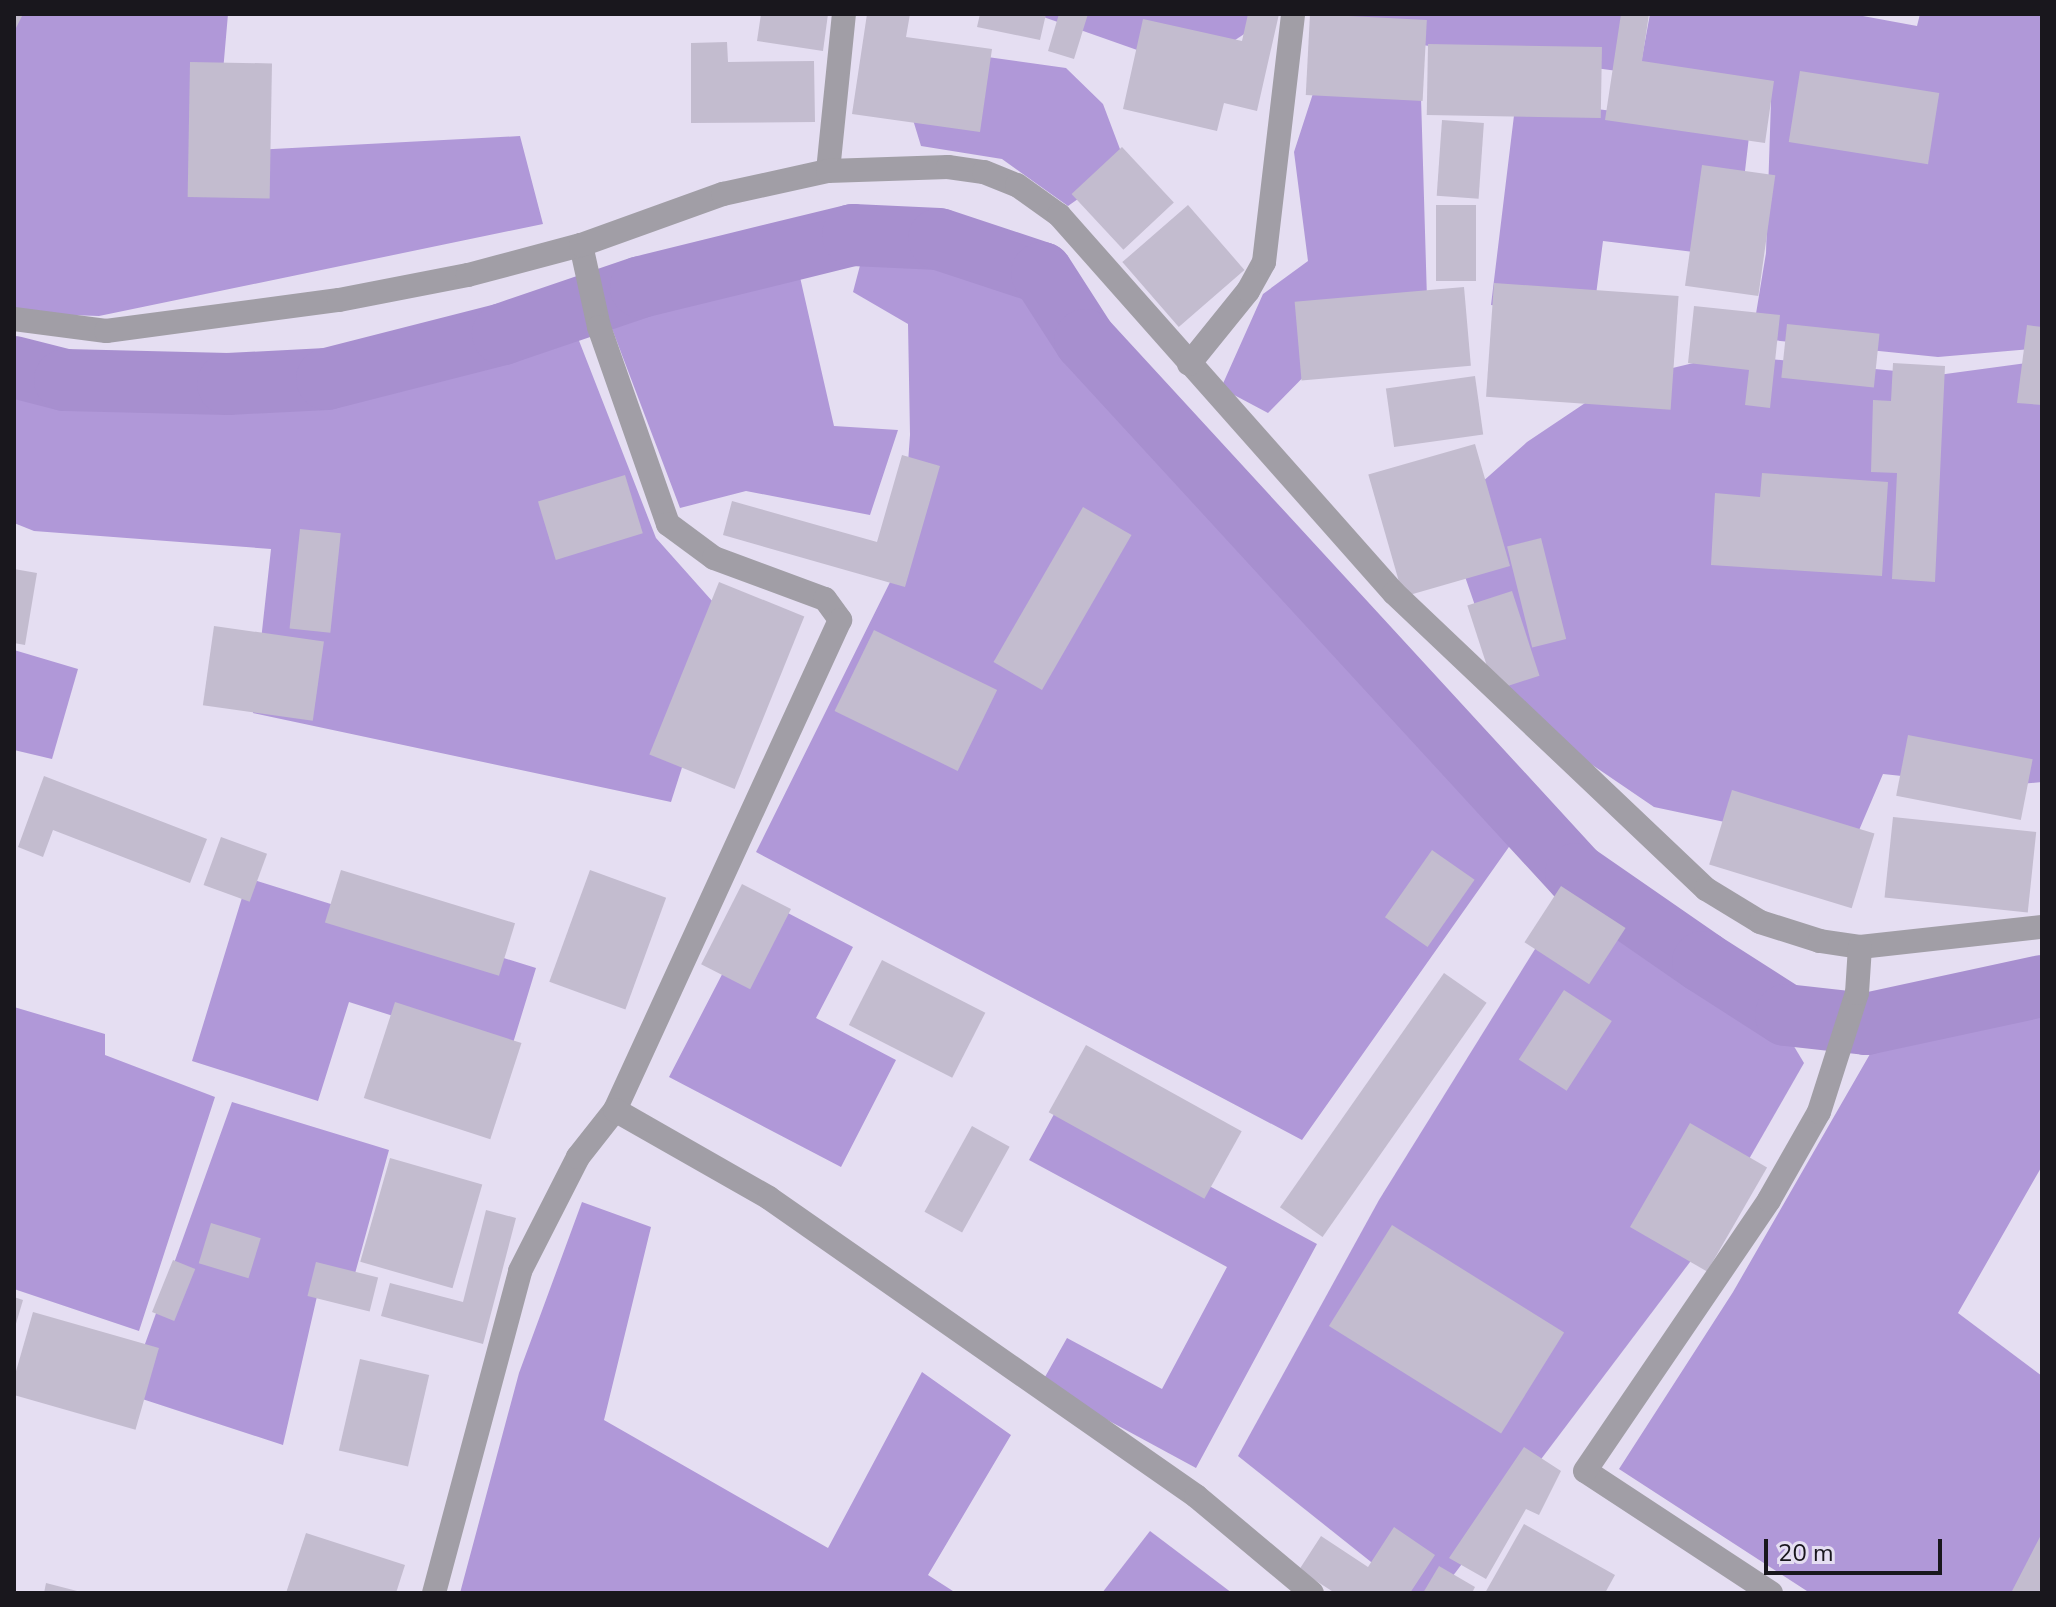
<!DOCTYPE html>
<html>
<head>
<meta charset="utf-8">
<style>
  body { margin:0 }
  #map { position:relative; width:2056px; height:1607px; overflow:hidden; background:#e5def2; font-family:"Nunito Sans",sans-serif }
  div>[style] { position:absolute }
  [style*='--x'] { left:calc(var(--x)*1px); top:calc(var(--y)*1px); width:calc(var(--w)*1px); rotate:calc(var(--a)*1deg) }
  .forest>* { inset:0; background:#b098d8 }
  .canal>* { height:62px; margin:-31px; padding:0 31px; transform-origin:31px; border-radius:31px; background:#a78fcf }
  .building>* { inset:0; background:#c3bccf; transform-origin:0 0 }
  .minor>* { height:24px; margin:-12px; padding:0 12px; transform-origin:12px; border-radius:12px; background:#a19ea6 }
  span { translate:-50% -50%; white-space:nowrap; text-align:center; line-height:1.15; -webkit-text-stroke:6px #e5def2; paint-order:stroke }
  .frame { position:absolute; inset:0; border:16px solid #19171d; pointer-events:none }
  .scale { position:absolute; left:1764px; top:1539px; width:178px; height:36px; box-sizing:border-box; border:4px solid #19171d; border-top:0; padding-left:10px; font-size:24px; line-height:28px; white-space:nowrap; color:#19171d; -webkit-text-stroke:6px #e5def2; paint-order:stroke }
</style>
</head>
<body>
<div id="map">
  <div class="forest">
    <i style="clip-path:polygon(14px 14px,228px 14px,216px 152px,520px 136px,543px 224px,99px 316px,15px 313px)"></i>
    <i style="clip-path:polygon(1035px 14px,1264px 14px,1264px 21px,1191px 69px)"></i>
    <i style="clip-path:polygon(1317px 14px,1633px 14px,1625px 72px,1316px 31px)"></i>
    <i style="clip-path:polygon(1650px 14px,1852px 14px,1917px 26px,1920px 14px,2042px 14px,2042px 348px,1938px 357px,1752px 338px,1766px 253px,1771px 101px,1637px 85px)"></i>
    <i style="clip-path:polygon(937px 50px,1066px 68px,1103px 104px,1126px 165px,1068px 206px,1002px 159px,921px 146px,899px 74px)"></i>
    <i style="clip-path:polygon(1318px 78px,1421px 97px,1427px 299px,1325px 355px,1268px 413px,1221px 388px,1263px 294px,1308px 261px,1294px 152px)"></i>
    <i style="clip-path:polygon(1516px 99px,1750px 128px,1735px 257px,1603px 241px,1593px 318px,1491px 305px)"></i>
    <i style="clip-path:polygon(878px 243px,935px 247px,1033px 279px,1077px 343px,1450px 753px,1511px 844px,1302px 1140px,756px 852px,901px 560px,910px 435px,908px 324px,853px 292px,863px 254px)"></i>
    <i style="clip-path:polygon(797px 264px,834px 426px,898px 430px,870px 515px,746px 491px,680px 508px,611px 326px,612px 310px)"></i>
    <i style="clip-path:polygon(576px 333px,656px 538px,729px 620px,671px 802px,253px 713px,271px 549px,34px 531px,14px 523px,14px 385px,90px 400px,263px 399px,384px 386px)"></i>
    <i style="clip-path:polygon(1727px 355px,1938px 375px,2042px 361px,2042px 782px,1997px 786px,1883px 774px,1851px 849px,1654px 807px,1522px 717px,1497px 669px,1444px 516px,1527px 442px,1618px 381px)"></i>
    <i style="clip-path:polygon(14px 650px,78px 669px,52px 759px,14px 750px)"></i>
    <i style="clip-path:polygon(248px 878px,536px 968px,510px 1053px,349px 1002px,318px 1101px,192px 1061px)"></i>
    <i style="clip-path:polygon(1568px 896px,1662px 947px,1780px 1023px,1804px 1063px,1690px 1262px,1440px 1593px,1410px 1593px,1238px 1456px,1379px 1200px)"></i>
    <i style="clip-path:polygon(761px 899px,853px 947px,816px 1018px,896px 1060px,841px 1167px,669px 1077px)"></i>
    <i style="clip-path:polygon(14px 1007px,105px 1034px,105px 1055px,215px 1097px,139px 1331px,14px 1289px)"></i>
    <i style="clip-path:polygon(2042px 1012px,2042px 1166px,1958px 1313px,2042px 1376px,2042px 1566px,2025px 1593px,1810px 1593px,1619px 1469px,1733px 1292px,1870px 1054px)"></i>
    <i style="clip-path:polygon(232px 1102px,389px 1150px,348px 1299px,318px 1292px,283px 1445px,127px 1394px)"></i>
    <i style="clip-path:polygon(1059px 1105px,1317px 1244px,1196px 1468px,1041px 1384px,1067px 1338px,1162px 1389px,1227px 1267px,1029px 1160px)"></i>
    <i style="clip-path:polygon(582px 1202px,651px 1227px,604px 1420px,828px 1548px,922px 1372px,1011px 1435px,928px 1575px,956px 1593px,460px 1593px,519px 1373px)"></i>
    <i style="clip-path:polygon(1150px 1531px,1232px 1593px,1102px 1593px)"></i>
  </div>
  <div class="canal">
    <i style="--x:14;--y:367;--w:53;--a:14.3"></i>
    <i style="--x:65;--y:380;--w:163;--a:1.4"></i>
    <i style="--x:228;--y:384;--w:99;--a:-2.9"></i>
    <i style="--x:327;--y:379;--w:182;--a:-14.3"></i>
    <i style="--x:503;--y:334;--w:146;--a:-18.8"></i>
    <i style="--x:641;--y:287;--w:218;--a:-13.8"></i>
    <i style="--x:853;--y:235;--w:86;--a:2.7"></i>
    <i style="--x:939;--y:239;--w:108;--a:18.3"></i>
    <i style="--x:1042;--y:273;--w:80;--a:57.3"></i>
    <i style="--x:1085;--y:340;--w:725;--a:47.4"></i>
    <i style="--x:1576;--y:874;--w:155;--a:34.7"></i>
    <i style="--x:1703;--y:962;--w:98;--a:32.6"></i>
    <i style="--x:1786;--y:1015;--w:81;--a:6.4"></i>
    <i style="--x:1866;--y:1024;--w:180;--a:-12.2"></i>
  </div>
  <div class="building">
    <i style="clip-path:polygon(14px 14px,23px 14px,14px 32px)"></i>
    <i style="clip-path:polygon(761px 14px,828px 14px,823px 51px,757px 41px)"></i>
    <i style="clip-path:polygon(867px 14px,910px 14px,906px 37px,992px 49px,980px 132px,852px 114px)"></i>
    <i style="clip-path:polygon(980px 14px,1046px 14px,1040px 40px,977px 27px)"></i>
    <i style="clip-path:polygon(1059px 14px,1088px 14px,1074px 59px,1048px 51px)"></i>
    <i style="clip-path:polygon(1248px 14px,1279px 14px,1257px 111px,1224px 103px,1217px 131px,1123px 109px,1143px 19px,1242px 41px)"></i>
    <i style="left:1310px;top:14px;width:117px;height:81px;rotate:3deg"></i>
    <i style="clip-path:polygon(1621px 14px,1649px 14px,1642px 61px,1774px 81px,1765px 143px,1605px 120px)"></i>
    <i style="clip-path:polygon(727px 42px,728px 62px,814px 61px,815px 122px,691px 123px,691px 43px)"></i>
    <i style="left:1428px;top:44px;width:174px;height:71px;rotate:1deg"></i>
    <i style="left:190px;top:62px;width:82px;height:135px;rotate:1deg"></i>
    <i style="left:1800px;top:71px;width:141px;height:72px;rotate:9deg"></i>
    <i style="left:1442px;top:120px;width:42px;height:76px;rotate:4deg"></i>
    <i style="left:1122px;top:147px;width:76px;height:69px;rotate:47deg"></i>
    <i style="left:1702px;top:165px;width:74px;height:122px;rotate:8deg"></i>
    <i style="left:1188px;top:205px;width:86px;height:87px;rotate:49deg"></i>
    <i style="left:1436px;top:205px;width:40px;height:76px"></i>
    <i style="left:1494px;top:283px;width:185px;height:114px;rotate:4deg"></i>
    <i style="left:1464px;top:287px;width:79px;height:170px;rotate:85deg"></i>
    <i style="clip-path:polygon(1694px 306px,1780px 315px,1770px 408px,1745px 405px,1749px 370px,1688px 363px)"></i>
    <i style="left:1787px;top:324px;width:93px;height:54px;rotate:6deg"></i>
    <i style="clip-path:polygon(2027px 325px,2042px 327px,2042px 405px,2017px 403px)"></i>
    <i style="clip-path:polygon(1893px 363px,1945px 366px,1935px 582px,1892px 579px,1897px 473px,1871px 472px,1873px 400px,1891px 401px)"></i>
    <i style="left:1475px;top:376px;width:59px;height:90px;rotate:82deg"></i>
    <i style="left:1475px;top:444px;width:127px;height:111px;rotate:74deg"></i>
    <i style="clip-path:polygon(902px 455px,940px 466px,905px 587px,723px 535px,732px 501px,877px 542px)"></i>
    <i style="clip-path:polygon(1762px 473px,1888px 482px,1882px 576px,1711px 565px,1715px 493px,1760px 497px)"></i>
    <i style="left:625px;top:475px;width:61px;height:91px;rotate:73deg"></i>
    <i style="left:1083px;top:507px;width:56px;height:179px;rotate:30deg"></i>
    <i style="left:300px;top:529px;width:41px;height:100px;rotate:6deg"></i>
    <i style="left:1541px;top:538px;width:104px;height:35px;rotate:76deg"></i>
    <i style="clip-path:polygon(14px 569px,37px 573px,25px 645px,14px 643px)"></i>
    <i style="left:719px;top:582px;width:92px;height:186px;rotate:22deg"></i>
    <i style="left:1512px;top:591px;width:89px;height:47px;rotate:72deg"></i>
    <i style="left:214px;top:626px;width:111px;height:80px;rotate:8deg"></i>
    <i style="left:874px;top:630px;width:137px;height:90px;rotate:26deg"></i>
    <i style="left:1908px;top:735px;width:127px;height:62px;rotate:11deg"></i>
    <i style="clip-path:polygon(44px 776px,207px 839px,190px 883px,53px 830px,43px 857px,18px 847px)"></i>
    <i style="left:1732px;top:790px;width:149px;height:78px;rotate:17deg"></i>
    <i style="left:1893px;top:817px;width:144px;height:81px;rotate:6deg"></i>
    <i style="left:221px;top:837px;width:49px;height:51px;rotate:20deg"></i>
    <i style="left:1432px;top:850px;width:52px;height:82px;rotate:35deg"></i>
    <i style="left:341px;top:870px;width:182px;height:55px;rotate:17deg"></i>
    <i style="left:590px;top:870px;width:81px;height:119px;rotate:20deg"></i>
    <i style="left:742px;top:884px;width:55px;height:90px;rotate:27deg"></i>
    <i style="left:1561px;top:886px;width:77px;height:67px;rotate:33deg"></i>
    <i style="left:882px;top:960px;width:116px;height:73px;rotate:27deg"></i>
    <i style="left:1444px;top:973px;width:52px;height:286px;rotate:35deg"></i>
    <i style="left:1564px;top:990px;width:57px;height:83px;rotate:33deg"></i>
    <i style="left:395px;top:1002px;width:133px;height:101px;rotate:18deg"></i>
    <i style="left:1086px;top:1045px;width:178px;height:77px;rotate:29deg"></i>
    <i style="left:1690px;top:1123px;width:89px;height:120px;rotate:30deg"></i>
    <i style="left:972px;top:1126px;width:43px;height:98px;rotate:29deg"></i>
    <i style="left:390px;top:1158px;width:96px;height:108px;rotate:16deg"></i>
    <i style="clip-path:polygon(486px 1210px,516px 1218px,483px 1344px,381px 1316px,390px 1283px,463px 1302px)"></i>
    <i style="left:211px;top:1223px;width:52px;height:42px;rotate:17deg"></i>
    <i style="left:1392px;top:1225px;width:203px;height:119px;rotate:32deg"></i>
    <i style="left:173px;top:1260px;width:24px;height:56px;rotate:22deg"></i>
    <i style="left:316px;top:1262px;width:64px;height:35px;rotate:14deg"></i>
    <i style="clip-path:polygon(14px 1297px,23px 1300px,15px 1327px,14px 1326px)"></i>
    <i style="left:33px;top:1312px;width:131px;height:85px;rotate:16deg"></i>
    <i style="left:360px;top:1359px;width:71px;height:94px;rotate:13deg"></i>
    <i style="clip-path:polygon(1524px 1447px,1561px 1471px,1539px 1515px,1526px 1509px,1486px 1579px,1449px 1558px)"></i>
    <i style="clip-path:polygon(1524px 1524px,1615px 1575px,1605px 1593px,1485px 1593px)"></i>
    <i style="clip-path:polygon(1394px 1527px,1435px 1555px,1410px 1593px,1335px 1593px,1299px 1570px,1321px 1536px,1368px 1567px)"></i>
    <i style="clip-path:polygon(306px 1533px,405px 1565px,396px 1593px,286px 1593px)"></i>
    <i style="clip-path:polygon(2042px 1533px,2042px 1593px,2011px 1593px)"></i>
    <i style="clip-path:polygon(1439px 1566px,1475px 1587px,1472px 1593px,1423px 1593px)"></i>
    <i style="clip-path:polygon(46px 1583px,81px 1592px,81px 1593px,44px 1593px)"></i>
  </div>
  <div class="minor">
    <i style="--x:828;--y:171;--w:158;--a:-84.2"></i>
    <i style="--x:581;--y:245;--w:84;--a:77.6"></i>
    <i style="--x:599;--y:327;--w:209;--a:70.7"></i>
    <i style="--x:668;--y:524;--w:57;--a:36.5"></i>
    <i style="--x:714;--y:558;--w:118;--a:20.3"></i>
    <i style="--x:825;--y:599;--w:26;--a:54"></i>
    <i style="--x:840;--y:620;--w:539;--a:114.66"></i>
    <i style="--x:14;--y:319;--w:93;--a:7.4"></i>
    <i style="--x:106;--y:331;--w:235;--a:-7.6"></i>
    <i style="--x:339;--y:300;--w:131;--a:-11"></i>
    <i style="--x:468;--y:275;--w:117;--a:-14.9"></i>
    <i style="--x:581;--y:245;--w:151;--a:-19.8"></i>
    <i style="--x:723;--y:194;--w:107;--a:-12.4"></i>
    <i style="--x:828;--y:171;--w:120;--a:-1.9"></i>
    <i style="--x:948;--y:167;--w:36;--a:8"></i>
    <i style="--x:984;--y:172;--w:35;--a:22"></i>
    <i style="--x:1017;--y:185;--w:52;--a:35.5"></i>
    <i style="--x:1059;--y:215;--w:505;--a:48.45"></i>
    <i style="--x:1394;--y:593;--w:430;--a:43.5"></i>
    <i style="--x:1706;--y:889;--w:63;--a:31.4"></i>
    <i style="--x:1760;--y:922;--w:63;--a:17.6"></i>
    <i style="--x:1820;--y:941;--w:40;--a:8.5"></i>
    <i style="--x:1860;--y:947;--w:183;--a:-6.3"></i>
    <i style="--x:1189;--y:364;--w:94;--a:-51.1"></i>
    <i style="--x:1248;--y:291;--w:33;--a:-61"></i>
    <i style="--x:1264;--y:262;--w:250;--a:-83.3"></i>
    <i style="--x:434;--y:1593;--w:333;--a:-75"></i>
    <i style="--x:520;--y:1271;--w:128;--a:-63"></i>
    <i style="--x:578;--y:1157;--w:60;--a:-51.8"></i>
    <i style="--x:615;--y:1110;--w:177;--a:29.7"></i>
    <i style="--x:769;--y:1198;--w:521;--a:34.91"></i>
    <i style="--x:1196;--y:1496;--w:151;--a:39.9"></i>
    <i style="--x:1771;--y:1593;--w:222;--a:-146.7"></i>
    <i style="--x:1585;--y:1471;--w:328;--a:-55.8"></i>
    <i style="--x:1769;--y:1200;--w:101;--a:-60.4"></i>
    <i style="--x:1819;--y:1112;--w:125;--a:-72.3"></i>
    <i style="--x:1857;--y:993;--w:46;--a:-86.3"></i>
  </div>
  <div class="frame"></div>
  <div class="scale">20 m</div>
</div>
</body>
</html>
